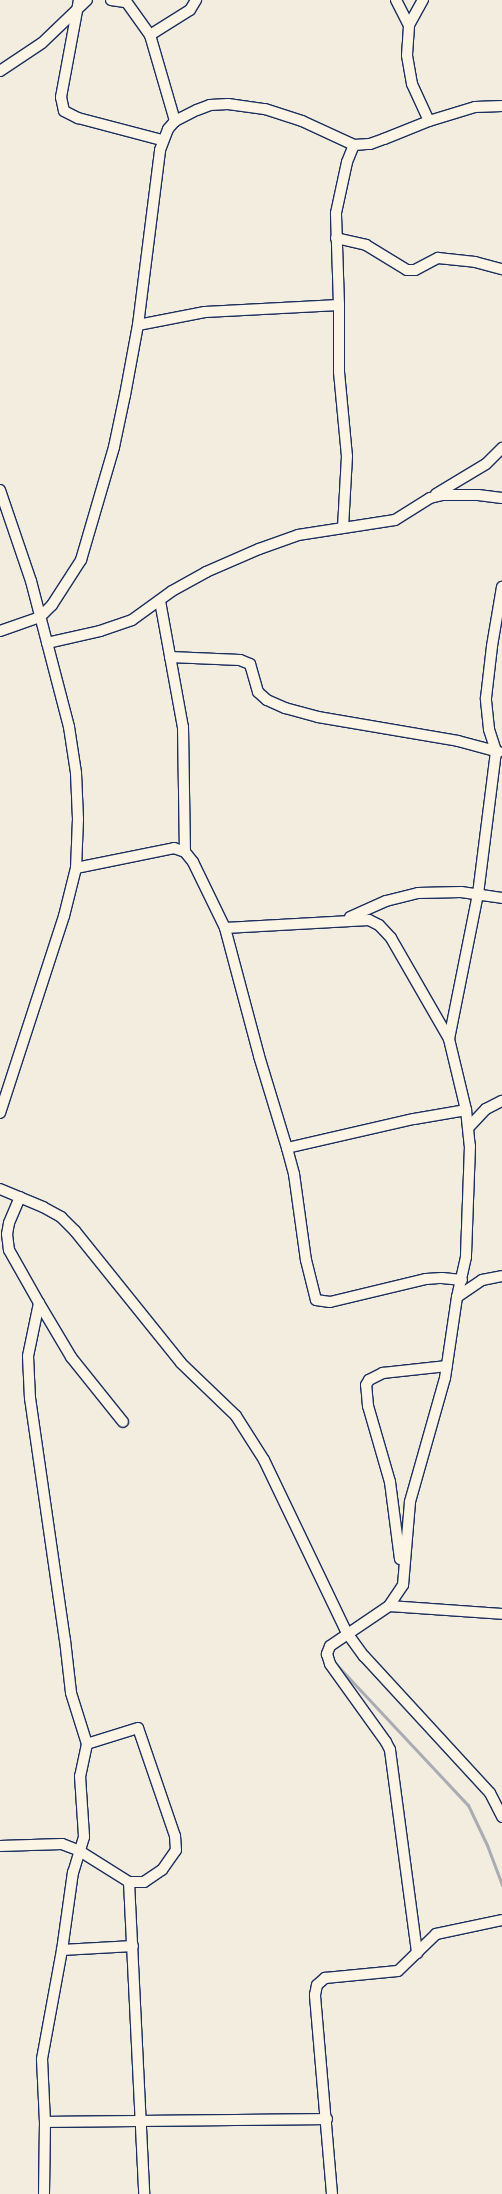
<!DOCTYPE html>
<html>
<head>
<meta charset="utf-8">
<style>
  body { margin:0 }
  #map { position:relative; width:502px; height:2194px; overflow:hidden; background:#f3ede0; font-family:"Gochi Hand",sans-serif }
  div>[style] { position:absolute }
  [style*='--x'] { left:calc(var(--x)*1px); top:calc(var(--y)*1px); width:calc(var(--w)*1px); rotate:calc(var(--a)*1deg) }
  .stream>* { height:3px; margin:-1.5px; padding:0 1.5px; transform-origin:1.5px; border-radius:1.5px; background:#a9acb3 }
  .roads { filter:drop-shadow(1px 0 #1b2f5e) drop-shadow(-1px 0 #1b2f5e) drop-shadow(0 1px #1b2f5e) drop-shadow(0 -1px #1b2f5e) }
  .minor>* { height:10px; margin:-5px; padding:0 5px; transform-origin:5px; border-radius:5px; background:#fcf5e5 }
  span { translate:-50% -50%; white-space:nowrap; text-align:center; line-height:1.15; -webkit-text-stroke:4px #fcf5e5; paint-order:stroke }
</style>
</head>
<body>
<div id="map">
  <div class="stream">
    <i style="--x:334;--y:1662;--w:196;--a:46.9"></i>
    <i style="--x:468;--y:1805;--w:44;--a:64.6"></i>
    <i style="--x:487;--y:1845;--w:43;--a:69.4"></i>
  </div>
  <div class="roads">
    <div class="minor">
      <i style="--x:79;--y:0;--w:99;--a:100.5"></i>
      <i style="--x:61;--y:97;--w:14;--a:78"></i>
      <i style="--x:64;--y:111;--w:16;--a:27"></i>
      <i style="--x:78;--y:118;--w:87;--a:14.7"></i>
      <i style="--x:111;--y:0;--w:14;--a:8"></i>
      <i style="--x:125;--y:0;--w:43;--a:54.5"></i>
      <i style="--x:150;--y:35;--w:90;--a:73.8"></i>
      <i style="--x:396;--y:0;--w:28;--a:63"></i>
      <i style="--x:150;--y:35;--w:47;--a:-32"></i>
      <i style="--x:190;--y:10;--w:12;--a:-59"></i>
      <i style="--x:0;--y:71;--w:50;--a:-33.7"></i>
      <i style="--x:42;--y:43;--w:62;--a:-43.7"></i>
      <i style="--x:429;--y:121;--w:48;--a:-16.9"></i>
      <i style="--x:475;--y:107;--w:27;--a:-2"></i>
      <i style="--x:336;--y:238;--w:31;--a:13"></i>
      <i style="--x:366;--y:245;--w:48;--a:31.4"></i>
      <i style="--x:407;--y:270;--w:8;--a:0"></i>
      <i style="--x:415;--y:270;--w:26;--a:-28"></i>
      <i style="--x:438;--y:258;--w:37;--a:6"></i>
      <i style="--x:475;--y:262;--w:28;--a:15"></i>
      <i style="--x:339;--y:305;--w:67;--a:90"></i>
      <i style="--x:339;--y:372;--w:84;--a:84.6"></i>
      <i style="--x:347;--y:456;--w:71;--a:93.2"></i>
      <i style="--x:138;--y:325;--w:68;--a:-11"></i>
      <i style="--x:205;--y:312;--w:134;--a:-3"></i>
      <i style="--x:339;--y:305;--w:92;--a:-91.9"></i>
      <i style="--x:336;--y:213;--w:52;--a:-77.8"></i>
      <i style="--x:347;--y:162;--w:18;--a:-68"></i>
      <i style="--x:0;--y:490;--w:96;--a:71.2"></i>
      <i style="--x:31;--y:581;--w:151;--a:75.4"></i>
      <i style="--x:69;--y:727;--w:47;--a:81.3"></i>
      <i style="--x:76;--y:773;--w:46;--a:87.5"></i>
      <i style="--x:78;--y:819;--w:49;--a:92.3"></i>
      <i style="--x:76;--y:868;--w:49;--a:104"></i>
      <i style="--x:64;--y:916;--w:207;--a:108"></i>
      <i style="--x:436;--y:494;--w:58;--a:-31"></i>
      <i style="--x:486;--y:464;--w:23;--a:-45"></i>
      <i style="--x:160;--y:601;--w:128;--a:79.7"></i>
      <i style="--x:183;--y:727;--w:125;--a:89.1"></i>
      <i style="--x:0;--y:631;--w:42;--a:-19.3"></i>
      <i style="--x:40;--y:617;--w:17;--a:-45"></i>
      <i style="--x:52;--y:605;--w:54;--a:-57.2"></i>
      <i style="--x:81;--y:560;--w:118;--a:-73.7"></i>
      <i style="--x:114;--y:447;--w:53;--a:-78.1"></i>
      <i style="--x:125;--y:395;--w:71;--a:-79.5"></i>
      <i style="--x:138;--y:325;--w:176;--a:-82.8"></i>
      <i style="--x:160;--y:150;--w:22;--a:-69"></i>
      <i style="--x:168;--y:129;--w:11;--a:-49"></i>
      <i style="--x:175;--y:121;--w:25;--a:-27"></i>
      <i style="--x:197;--y:110;--w:14;--a:-21"></i>
      <i style="--x:210;--y:105;--w:18;--a:-3"></i>
      <i style="--x:228;--y:104;--w:37;--a:8"></i>
      <i style="--x:265;--y:109;--w:39;--a:18"></i>
      <i style="--x:302;--y:121;--w:57;--a:24.8"></i>
      <i style="--x:354;--y:145;--w:16;--a:-4"></i>
      <i style="--x:370;--y:144;--w:15;--a:-20"></i>
      <i style="--x:384;--y:139;--w:48;--a:-21.8"></i>
      <i style="--x:429;--y:121;--w:41;--a:-114.7"></i>
      <i style="--x:412;--y:84;--w:29;--a:-100"></i>
      <i style="--x:407;--y:55;--w:30;--a:-86"></i>
      <i style="--x:409;--y:25;--w:29;--a:-61"></i>
      <i style="--x:47;--y:643;--w:54;--a:-12.8"></i>
      <i style="--x:100;--y:631;--w:34;--a:-19"></i>
      <i style="--x:132;--y:620;--w:49;--a:-35.9"></i>
      <i style="--x:172;--y:591;--w:39;--a:-29"></i>
      <i style="--x:206;--y:572;--w:58;--a:-23.5"></i>
      <i style="--x:259;--y:549;--w:41;--a:-19.7"></i>
      <i style="--x:298;--y:535;--w:98;--a:-8.8"></i>
      <i style="--x:395;--y:520;--w:41;--a:-32.2"></i>
      <i style="--x:430;--y:498;--w:12;--a:-14"></i>
      <i style="--x:442;--y:495;--w:36;--a:0"></i>
      <i style="--x:478;--y:495;--w:24;--a:7"></i>
      <i style="--x:170;--y:657;--w:70;--a:2.5"></i>
      <i style="--x:240;--y:660;--w:11;--a:22"></i>
      <i style="--x:250;--y:664;--w:29;--a:74"></i>
      <i style="--x:258;--y:692;--w:12;--a:42"></i>
      <i style="--x:267;--y:700;--w:20;--a:24"></i>
      <i style="--x:285;--y:708;--w:34;--a:15"></i>
      <i style="--x:318;--y:717;--w:142;--a:9.7"></i>
      <i style="--x:458;--y:741;--w:42;--a:15"></i>
      <i style="--x:76;--y:868;--w:100;--a:-11.5"></i>
      <i style="--x:174;--y:848;--w:12;--a:20"></i>
      <i style="--x:185;--y:852;--w:13;--a:51"></i>
      <i style="--x:193;--y:862;--w:73;--a:64.1"></i>
      <i style="--x:225;--y:928;--w:144;--a:-3.2"></i>
      <i style="--x:369;--y:920;--w:11;--a:27"></i>
      <i style="--x:379;--y:925;--w:18;--a:47"></i>
      <i style="--x:391;--y:938;--w:116;--a:60.1"></i>
      <i style="--x:449;--y:1039;--w:73;--a:76.5"></i>
      <i style="--x:466;--y:1110;--w:36;--a:84"></i>
      <i style="--x:470;--y:1146;--w:111;--a:92.1"></i>
      <i style="--x:466;--y:1257;--w:41;--a:102.7"></i>
      <i style="--x:457;--y:1297;--w:82;--a:98.4"></i>
      <i style="--x:445;--y:1378;--w:129;--a:105.8"></i>
      <i style="--x:410;--y:1502;--w:83;--a:94.8"></i>
      <i style="--x:403;--y:1585;--w:25;--a:124"></i>
      <i style="--x:389;--y:1606;--w:71;--a:145.9"></i>
      <i style="--x:330;--y:1646;--w:9;--a:111"></i>
      <i style="--x:327;--y:1654;--w:10;--a:73"></i>
      <i style="--x:330;--y:1664;--w:96;--a:54.3"></i>
      <i style="--x:386;--y:1742;--w:9;--a:63"></i>
      <i style="--x:390;--y:1750;--w:205;--a:82.4"></i>
      <i style="--x:350;--y:917;--w:39;--a:-24"></i>
      <i style="--x:386;--y:901;--w:33;--a:-14"></i>
      <i style="--x:418;--y:893;--w:43;--a:-1.3"></i>
      <i style="--x:461;--y:892;--w:41;--a:8.3"></i>
      <i style="--x:225;--y:928;--w:132;--a:75.1"></i>
      <i style="--x:259;--y:1056;--w:96;--a:73.1"></i>
      <i style="--x:287;--y:1148;--w:130;--a:-12.9"></i>
      <i style="--x:414;--y:1119;--w:53;--a:-9.8"></i>
      <i style="--x:449;--y:1039;--w:148;--a:-78.7"></i>
      <i style="--x:478;--y:894;--w:144;--a:-82.8"></i>
      <i style="--x:496;--y:751;--w:23;--a:-108"></i>
      <i style="--x:489;--y:729;--w:31;--a:-96"></i>
      <i style="--x:486;--y:698;--w:52;--a:-83.4"></i>
      <i style="--x:492;--y:646;--w:60;--a:-80.4"></i>
      <i style="--x:469;--y:1127;--w:25;--a:-47"></i>
      <i style="--x:486;--y:1109;--w:18;--a:-27"></i>
      <i style="--x:287;--y:1148;--w:27;--a:75"></i>
      <i style="--x:294;--y:1174;--w:87;--a:82.1"></i>
      <i style="--x:306;--y:1260;--w:41;--a:76"></i>
      <i style="--x:316;--y:1300;--w:14;--a:8"></i>
      <i style="--x:330;--y:1302;--w:99;--a:-13.5"></i>
      <i style="--x:426;--y:1279;--w:16;--a:-4"></i>
      <i style="--x:442;--y:1278;--w:20;--a:6"></i>
      <i style="--x:0;--y:1189;--w:47;--a:22.7"></i>
      <i style="--x:43;--y:1207;--w:21;--a:29"></i>
      <i style="--x:61;--y:1217;--w:20;--a:45"></i>
      <i style="--x:75;--y:1231;--w:169;--a:51.2"></i>
      <i style="--x:181;--y:1363;--w:76;--a:43.9"></i>
      <i style="--x:236;--y:1416;--w:52;--a:57.5"></i>
      <i style="--x:264;--y:1460;--w:192;--a:64.4"></i>
      <i style="--x:347;--y:1633;--w:29;--a:54"></i>
      <i style="--x:364;--y:1656;--w:186;--a:47.4"></i>
      <i style="--x:490;--y:1793;--w:27;--a:63"></i>
      <i style="--x:20;--y:1197;--w:28;--a:113"></i>
      <i style="--x:9;--y:1223;--w:11;--a:100"></i>
      <i style="--x:7;--y:1234;--w:16;--a:83"></i>
      <i style="--x:9;--y:1250;--w:61;--a:60.5"></i>
      <i style="--x:39;--y:1303;--w:54;--a:101.7"></i>
      <i style="--x:28;--y:1356;--w:42;--a:87.3"></i>
      <i style="--x:30;--y:1398;--w:245;--a:81.8"></i>
      <i style="--x:65;--y:1640;--w:53;--a:83.5"></i>
      <i style="--x:71;--y:1693;--w:53;--a:72.6"></i>
      <i style="--x:87;--y:1744;--w:33;--a:102"></i>
      <i style="--x:80;--y:1776;--w:61;--a:86.2"></i>
      <i style="--x:84;--y:1837;--w:37;--a:107"></i>
      <i style="--x:73;--y:1872;--w:79;--a:98"></i>
      <i style="--x:62;--y:1950;--w:111;--a:100.4"></i>
      <i style="--x:42;--y:2059;--w:63;--a:87.3"></i>
      <i style="--x:45;--y:2122;--w:72;--a:90.8"></i>
      <i style="--x:457;--y:1297;--w:30;--a:-34"></i>
      <i style="--x:482;--y:1280;--w:20;--a:-11"></i>
      <i style="--x:39;--y:1303;--w:63;--a:59.3"></i>
      <i style="--x:71;--y:1357;--w:83;--a:51.3"></i>
      <i style="--x:400;--y:1559;--w:78;--a:-97.4"></i>
      <i style="--x:390;--y:1482;--w:79;--a:-106.1"></i>
      <i style="--x:368;--y:1406;--w:21;--a:-95"></i>
      <i style="--x:366;--y:1385;--w:6;--a:-59"></i>
      <i style="--x:369;--y:1380;--w:16;--a:-27"></i>
      <i style="--x:383;--y:1373;--w:64;--a:-6.2"></i>
      <i style="--x:389;--y:1606;--w:113;--a:4"></i>
      <i style="--x:0;--y:1846;--w:62;--a:-1.8"></i>
      <i style="--x:62;--y:1844;--w:17;--a:21"></i>
      <i style="--x:78;--y:1850;--w:60;--a:32.1"></i>
      <i style="--x:129;--y:1882;--w:15;--a:0"></i>
      <i style="--x:144;--y:1882;--w:22;--a:-34"></i>
      <i style="--x:162;--y:1870;--w:24;--a:-55"></i>
      <i style="--x:176;--y:1850;--w:14;--a:-94"></i>
      <i style="--x:175;--y:1836;--w:114;--a:-108.9"></i>
      <i style="--x:138;--y:1728;--w:53;--a:162.6"></i>
      <i style="--x:129;--y:1882;--w:312;--a:87.2"></i>
      <i style="--x:62;--y:1950;--w:71;--a:-3.2"></i>
      <i style="--x:45;--y:2122;--w:282;--a:-0.6"></i>
      <i style="--x:332;--y:2194;--w:200;--a:-94.9"></i>
      <i style="--x:315;--y:1995;--w:10;--a:-79"></i>
      <i style="--x:317;--y:1985;--w:11;--a:-41"></i>
      <i style="--x:325;--y:1978;--w:73;--a:-5.5"></i>
      <i style="--x:398;--y:1971;--w:53;--a:-44.2"></i>
      <i style="--x:436;--y:1934;--w:67;--a:-12"></i>
    </div>
  </div>
</div>
</body>
</html>
